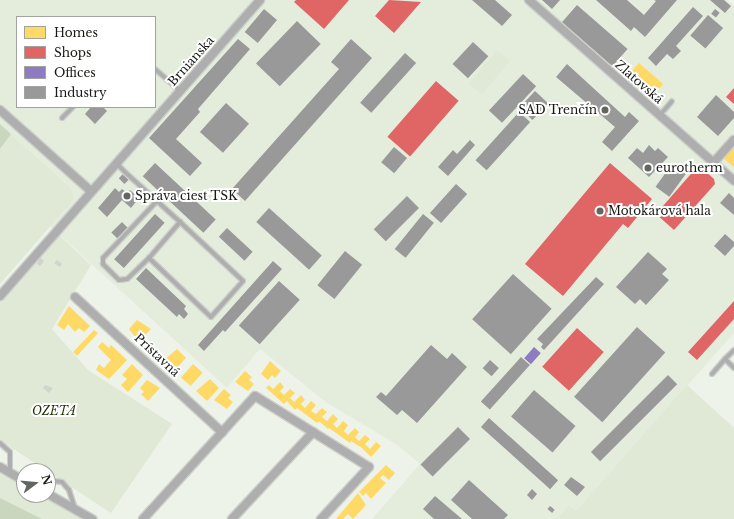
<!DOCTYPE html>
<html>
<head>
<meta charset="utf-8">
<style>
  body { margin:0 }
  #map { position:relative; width:734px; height:519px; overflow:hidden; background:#eef3ea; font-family:"Libre Baskerville",serif }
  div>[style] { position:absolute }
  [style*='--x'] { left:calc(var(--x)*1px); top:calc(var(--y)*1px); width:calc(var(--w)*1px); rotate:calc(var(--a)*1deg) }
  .built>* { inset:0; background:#e4eddc }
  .green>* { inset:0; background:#dfe9d6; transform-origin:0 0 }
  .forest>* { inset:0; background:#cad6be }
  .homes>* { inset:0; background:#ffd966; transform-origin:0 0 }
  .shops>* { inset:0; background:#e06666; transform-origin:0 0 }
  .offices>* { inset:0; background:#8e7cc3; transform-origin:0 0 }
  .industry>* { inset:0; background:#999; transform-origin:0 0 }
  .building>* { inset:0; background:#d0d4cd }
  .roads { filter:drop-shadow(1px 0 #cccfc9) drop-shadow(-1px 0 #cccfc9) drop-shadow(0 1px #cccfc9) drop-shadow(0 -1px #cccfc9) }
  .lane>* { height:4px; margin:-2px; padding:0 2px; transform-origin:2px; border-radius:2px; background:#aeaeaf }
  .street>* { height:8px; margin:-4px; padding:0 4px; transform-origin:4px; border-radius:4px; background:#aeaeaf }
  .dots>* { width:11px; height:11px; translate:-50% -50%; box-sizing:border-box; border:2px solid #fff; border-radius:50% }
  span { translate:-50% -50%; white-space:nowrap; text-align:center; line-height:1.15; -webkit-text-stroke:4px #fff; paint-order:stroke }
  .street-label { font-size:12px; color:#171a14 }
  .poi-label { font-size:12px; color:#171a14 }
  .right { translate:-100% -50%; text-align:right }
  .left { translate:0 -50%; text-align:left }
  .park-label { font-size:12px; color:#22330a; font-style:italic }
  .legend { position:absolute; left:16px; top:16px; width:140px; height:92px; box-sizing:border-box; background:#fff; border:1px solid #a2a3a1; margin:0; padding:5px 7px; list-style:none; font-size:12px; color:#171a14 }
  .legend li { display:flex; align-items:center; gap:8px; height:20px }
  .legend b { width:20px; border:1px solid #a2a3a1 }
  .north { position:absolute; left:16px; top:463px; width:40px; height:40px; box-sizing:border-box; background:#fff; border:1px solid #a2a3a1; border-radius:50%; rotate:74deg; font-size:11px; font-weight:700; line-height:16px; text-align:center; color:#171a14 }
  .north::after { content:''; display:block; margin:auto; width:14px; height:18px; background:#62665f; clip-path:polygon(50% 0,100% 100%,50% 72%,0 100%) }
</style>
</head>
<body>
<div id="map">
  <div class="built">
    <i style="clip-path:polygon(evenodd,0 0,727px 0,734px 6px,734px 333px,576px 511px,569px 505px,557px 519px,372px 519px,420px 464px,396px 444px,327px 403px,260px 349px,227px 388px,50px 226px,71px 188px,0 124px,0 0,17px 17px,155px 17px,155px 107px,17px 107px,17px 17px)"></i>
  </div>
  <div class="green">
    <i style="left:497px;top:50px;width:17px;height:44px;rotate:40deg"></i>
    <i style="clip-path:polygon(11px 134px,71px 188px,74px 199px,0 284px,0 149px)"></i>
    <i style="clip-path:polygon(58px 234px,91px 265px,52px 329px,88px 370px,172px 424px,111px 513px,0 440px,0 302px)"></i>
    <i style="clip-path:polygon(687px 385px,734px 428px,734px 519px,557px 519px,569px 505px,576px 511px)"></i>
    <i style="clip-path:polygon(0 474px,24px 486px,24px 495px,42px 495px,90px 519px,42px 519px,0 498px)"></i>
  </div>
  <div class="forest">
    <i style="clip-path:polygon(0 124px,11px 134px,0 149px)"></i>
    <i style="clip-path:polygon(0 498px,42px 519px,0 519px)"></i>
  </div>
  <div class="homes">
    <i style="left:639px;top:63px;width:32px;height:13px;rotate:41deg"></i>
    <i style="clip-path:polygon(734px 144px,734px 167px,724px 159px)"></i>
    <i style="clip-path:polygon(69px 306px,90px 326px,84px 332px,79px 328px,75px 332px,68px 324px,64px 330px,57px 325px)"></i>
    <i style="clip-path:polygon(137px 320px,151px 329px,139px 342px,129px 329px)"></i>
    <i style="clip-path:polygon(94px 330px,98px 333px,77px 356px,73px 352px)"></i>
    <i style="clip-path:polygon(102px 342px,109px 348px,111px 345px,127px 360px,109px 379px,96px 370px,99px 364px,104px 368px,111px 360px,98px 347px)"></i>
    <i style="clip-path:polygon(177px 349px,186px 358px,174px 371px,163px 361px)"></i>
    <i style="clip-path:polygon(270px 361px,281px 371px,275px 378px,272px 375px,268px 380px,261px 374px)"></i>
    <i style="clip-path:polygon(132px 364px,143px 375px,128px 392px,121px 385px,127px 379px,122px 375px)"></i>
    <i style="left:193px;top:364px;width:13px;height:18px;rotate:42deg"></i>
    <i style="clip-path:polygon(245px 371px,252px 377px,249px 380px,254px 384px,248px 391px,235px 382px)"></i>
    <i style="clip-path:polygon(210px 379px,219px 388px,207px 401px,196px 391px)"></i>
    <i style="clip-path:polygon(147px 380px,160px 388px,148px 401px,141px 394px,144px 392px,140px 388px)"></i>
    <i style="clip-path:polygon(280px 382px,284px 387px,280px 391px,284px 395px,290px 389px,295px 393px,290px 398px,294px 402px,301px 395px,305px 400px,301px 404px,305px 408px,311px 401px,316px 405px,311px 411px,316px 414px,322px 408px,327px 412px,322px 417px,327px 421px,333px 414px,338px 419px,333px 424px,337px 428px,343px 421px,348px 425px,344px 431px,348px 435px,355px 428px,359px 432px,355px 437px,359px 441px,365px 435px,370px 439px,365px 444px,370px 449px,376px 442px,381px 446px,371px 457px,362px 448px,351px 441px,350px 443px,329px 428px,328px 429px,319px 421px,317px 423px,297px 408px,295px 410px,287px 401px,284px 404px,266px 388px,269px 385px,273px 389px)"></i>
    <i style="clip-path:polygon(224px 389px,231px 395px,228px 398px,233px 402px,227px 409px,214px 400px)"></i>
    <i style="clip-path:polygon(386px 465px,395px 473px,389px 480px,383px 475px,380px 478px,386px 483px,371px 499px,366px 493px,363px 496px,359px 492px)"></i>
    <i style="clip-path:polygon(358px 493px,366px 505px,353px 519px,348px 514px,343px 519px,336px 519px)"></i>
  </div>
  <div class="shops">
    <i style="clip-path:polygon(296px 0,349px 0,324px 29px,294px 2px)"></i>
    <i style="clip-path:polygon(389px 0,421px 2px,394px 33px,375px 16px)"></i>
    <i style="left:436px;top:81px;width:30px;height:74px;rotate:41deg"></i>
    <i style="clip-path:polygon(734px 88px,734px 104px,726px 97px)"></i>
    <i style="clip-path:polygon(610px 163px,652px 199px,628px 228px,623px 224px,563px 296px,525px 264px)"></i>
    <i style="clip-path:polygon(701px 167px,714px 179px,715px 184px,674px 230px,656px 214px,696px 168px)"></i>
    <i style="clip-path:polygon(734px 301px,734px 319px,697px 360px,688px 352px)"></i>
    <i style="left:577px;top:328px;width:36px;height:52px;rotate:42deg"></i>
  </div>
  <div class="offices">
    <i style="left:534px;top:347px;width:9px;height:15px;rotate:41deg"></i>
  </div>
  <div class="industry">
    <i style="clip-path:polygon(472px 0,495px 0,512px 15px,502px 26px)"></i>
    <i style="clip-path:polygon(542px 0,560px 0,552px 9px)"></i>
    <i style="clip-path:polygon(596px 0,627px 0,644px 15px,656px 1px,654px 0,677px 0,645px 37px,634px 27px,631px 31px)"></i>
    <i style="clip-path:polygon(710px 0,724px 0,731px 6px,725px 13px)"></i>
    <i style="left:577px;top:5px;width:67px;height:23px;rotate:41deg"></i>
    <i style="clip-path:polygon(693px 7px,703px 16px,676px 46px,681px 51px,673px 59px,667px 54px,656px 66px,648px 58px)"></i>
    <i style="left:264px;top:9px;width:17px;height:30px;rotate:40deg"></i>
    <i style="left:715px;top:9px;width:6px;height:6px;rotate:39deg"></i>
    <i style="left:708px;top:15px;width:20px;height:27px;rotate:41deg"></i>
    <i style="left:297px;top:21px;width:33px;height:59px;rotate:44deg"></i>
    <i style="clip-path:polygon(238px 39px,250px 49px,198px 109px,200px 112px,176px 139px,202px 163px,190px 176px,149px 138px)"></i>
    <i style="clip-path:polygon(351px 39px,372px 58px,245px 201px,232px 189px,339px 69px,331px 62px)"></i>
    <i style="left:473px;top:42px;width:21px;height:30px;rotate:43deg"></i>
    <i style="left:405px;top:53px;width:15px;height:67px;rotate:42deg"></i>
    <i style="clip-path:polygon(567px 64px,625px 117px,629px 112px,639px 121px,612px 151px,602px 142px,615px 127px,556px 77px)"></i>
    <i style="left:523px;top:74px;width:18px;height:50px;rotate:43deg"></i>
    <i style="left:535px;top:91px;width:18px;height:23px;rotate:43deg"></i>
    <i style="clip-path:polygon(716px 95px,734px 112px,734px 118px,718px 136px,697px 117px)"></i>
    <i style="left:226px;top:103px;width:31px;height:39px;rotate:42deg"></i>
    <i style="clip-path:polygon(91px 107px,103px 107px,107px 111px,95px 124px,85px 114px)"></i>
    <i style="left:519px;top:112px;width:15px;height:65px;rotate:42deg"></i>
    <i style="clip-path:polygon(470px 140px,475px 145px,448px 176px,438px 167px,453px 150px,457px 154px)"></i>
    <i style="clip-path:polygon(649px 145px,655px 151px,658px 148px,668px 157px,649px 177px,628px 158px,637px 148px,643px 153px)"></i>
    <i style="left:394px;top:147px;width:17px;height:20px;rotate:40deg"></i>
    <i style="left:155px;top:163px;width:83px;height:18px;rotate:43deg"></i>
    <i style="left:672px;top:164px;width:17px;height:28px;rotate:36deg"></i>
    <i style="left:123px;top:174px;width:8px;height:6px;rotate:45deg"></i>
    <i style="left:456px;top:184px;width:15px;height:39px;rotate:42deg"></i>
    <i style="clip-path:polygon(115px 188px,119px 192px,122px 189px,127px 193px,130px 190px,139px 198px,131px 208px,122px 200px,107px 217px,98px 208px)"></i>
    <i style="clip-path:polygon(729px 193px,734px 198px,734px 215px,720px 203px)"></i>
    <i style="left:407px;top:196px;width:17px;height:47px;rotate:45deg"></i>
    <i style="left:269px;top:208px;width:71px;height:19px;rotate:42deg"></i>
    <i style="left:155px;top:214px;width:13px;height:61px;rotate:42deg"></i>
    <i style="left:423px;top:214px;width:14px;height:45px;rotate:39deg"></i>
    <i style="left:122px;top:222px;width:13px;height:15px;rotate:45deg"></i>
    <i style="left:227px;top:228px;width:35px;height:12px;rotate:43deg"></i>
    <i style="clip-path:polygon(725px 234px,734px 242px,734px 246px,725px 256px,714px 246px)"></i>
    <i style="left:345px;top:251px;width:22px;height:44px;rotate:39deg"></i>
    <i style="clip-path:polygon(648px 252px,667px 269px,662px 274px,669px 280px,646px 305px,640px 299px,635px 304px,616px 287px)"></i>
    <i style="clip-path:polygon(273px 261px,282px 269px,225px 332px,223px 330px,204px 351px,198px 345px)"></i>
    <i style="clip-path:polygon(146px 268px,186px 306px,184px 309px,188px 314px,184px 319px,179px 314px,177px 317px,136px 279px)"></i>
    <i style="left:513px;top:274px;width:52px;height:61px;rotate:42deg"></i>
    <i style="clip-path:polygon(596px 277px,604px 284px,544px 350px,541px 347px,543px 344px,537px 339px)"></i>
    <i style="left:279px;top:281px;width:28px;height:60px;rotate:42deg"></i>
    <i style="left:637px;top:327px;width:38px;height:94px;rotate:42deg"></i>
    <i style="clip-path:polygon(431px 345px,447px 359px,452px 353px,467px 367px,417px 423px,402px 410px,397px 415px,376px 397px,381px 392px,386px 396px)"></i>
    <i style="left:521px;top:357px;width:12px;height:60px;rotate:42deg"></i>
    <i style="left:490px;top:360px;width:12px;height:11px;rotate:42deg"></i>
    <i style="left:668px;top:375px;width:13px;height:109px;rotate:45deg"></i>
    <i style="left:534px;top:390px;width:55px;height:35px;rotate:41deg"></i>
    <i style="left:489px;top:418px;width:93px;height:12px;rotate:42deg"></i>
    <i style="left:458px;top:427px;width:17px;height:53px;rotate:45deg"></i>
    <i style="clip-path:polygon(571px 477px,585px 487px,577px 496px,564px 485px)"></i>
    <i style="clip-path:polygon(469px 480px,508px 515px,504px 519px,472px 519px,451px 500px)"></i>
    <i style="clip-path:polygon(532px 489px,537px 494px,532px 500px,527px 495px)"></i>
    <i style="clip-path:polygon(435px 496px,462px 519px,434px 519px,423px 509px)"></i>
    <i style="left:550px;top:506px;width:6px;height:4px;rotate:39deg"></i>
  </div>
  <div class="building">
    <i style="clip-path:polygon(40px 257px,44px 261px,40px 266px,37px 264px)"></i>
    <i style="clip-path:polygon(57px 260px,62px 264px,60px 267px,54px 263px)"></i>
    <i style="clip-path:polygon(45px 385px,53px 388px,49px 393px,43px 388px)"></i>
  </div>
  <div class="roads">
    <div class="lane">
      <i style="--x:155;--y:69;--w:33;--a:41"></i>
      <i style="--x:660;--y:115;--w:18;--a:-49"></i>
      <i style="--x:62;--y:118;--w:16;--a:-45"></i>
      <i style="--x:116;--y:163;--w:14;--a:45"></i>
      <i style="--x:126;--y:173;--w:73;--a:42.2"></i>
      <i style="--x:180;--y:222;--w:86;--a:43.1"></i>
      <i style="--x:243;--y:281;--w:48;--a:131.6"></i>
      <i style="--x:211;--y:317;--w:86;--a:-136.4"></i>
      <i style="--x:149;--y:258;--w:48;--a:-49.3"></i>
      <i style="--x:149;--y:258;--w:30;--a:136"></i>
      <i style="--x:127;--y:279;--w:8;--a:173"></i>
      <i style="--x:119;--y:280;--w:23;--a:-135"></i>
      <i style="--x:103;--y:264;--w:6;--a:-90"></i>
      <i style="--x:103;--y:258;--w:79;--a:-46.5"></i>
      <i style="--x:725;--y:359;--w:13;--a:-45"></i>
      <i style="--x:712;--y:374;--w:20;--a:-49"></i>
      <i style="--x:725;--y:359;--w:13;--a:45"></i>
      <i style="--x:0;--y:443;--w:13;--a:42"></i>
      <i style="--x:10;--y:452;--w:20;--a:90"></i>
      <i style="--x:48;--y:480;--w:14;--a:8"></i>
      <i style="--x:62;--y:482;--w:11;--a:49"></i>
      <i style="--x:69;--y:490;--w:19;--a:72"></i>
    </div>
    <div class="street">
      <i style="--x:529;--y:0;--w:273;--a:41.4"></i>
      <i style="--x:0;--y:110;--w:122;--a:41.7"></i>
      <i style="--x:713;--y:163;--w:31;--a:-48"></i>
      <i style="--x:0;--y:296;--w:394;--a:-48.7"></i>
      <i style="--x:75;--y:297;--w:200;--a:42.6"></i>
      <i style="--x:0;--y:467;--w:28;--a:30"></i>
      <i style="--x:48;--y:494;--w:51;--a:29.6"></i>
      <i style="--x:143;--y:519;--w:166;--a:-47.7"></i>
      <i style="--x:255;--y:396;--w:134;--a:31.9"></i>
      <i style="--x:369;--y:467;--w:71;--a:132.7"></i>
      <i style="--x:232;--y:519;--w:119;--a:-47"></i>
    </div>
  </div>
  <div class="dots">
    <i style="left:605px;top:110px;background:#62665f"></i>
    <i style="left:648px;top:168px;background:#62665f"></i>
    <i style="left:127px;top:196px;background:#62665f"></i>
    <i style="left:600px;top:211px;background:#62665f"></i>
  </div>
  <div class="street-label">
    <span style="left:191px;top:61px;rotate:-48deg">Brnianska</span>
    <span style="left:639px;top:82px;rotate:41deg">Zlatovská</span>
    <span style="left:157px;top:355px;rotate:43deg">Prístavná</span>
  </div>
  <div class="poi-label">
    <span class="right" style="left:597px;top:110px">SAD Trenčín</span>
    <span class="left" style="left:656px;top:168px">eurotherm</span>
    <span class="left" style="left:135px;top:196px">Správa ciest TSK</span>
    <span class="left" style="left:608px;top:211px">Motokárová hala</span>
  </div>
  <div class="park-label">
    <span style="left:54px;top:411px">OZETA</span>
  </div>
  <ul class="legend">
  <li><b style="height:11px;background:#ffd966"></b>Homes</li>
  <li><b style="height:11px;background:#e06666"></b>Shops</li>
  <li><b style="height:11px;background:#8e7cc3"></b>Offices</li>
  <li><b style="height:11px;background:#999"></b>Industry</li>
  </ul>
  <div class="north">N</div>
</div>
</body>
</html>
